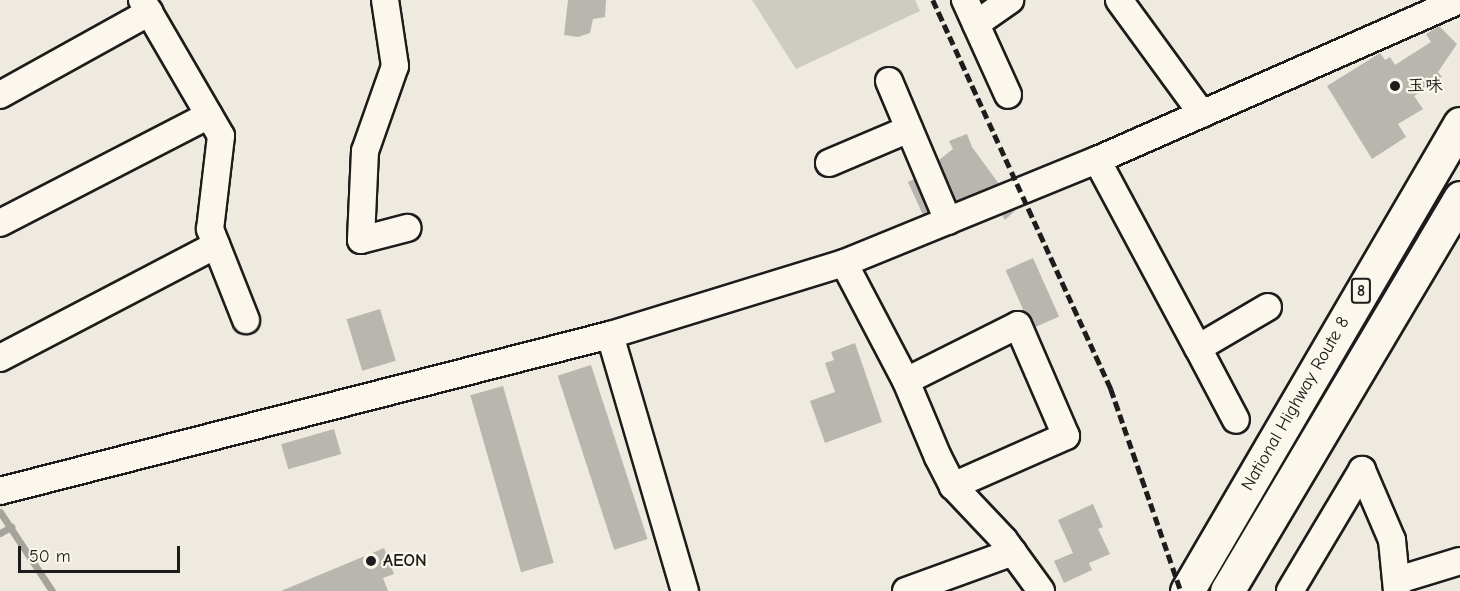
<!DOCTYPE html>
<html>
<head>
<meta charset="utf-8">
<style>
  body { margin:0 }
  #map { position:relative; width:1460px; height:591px; overflow:hidden; background:#eeeadf; font-family:"Comic Neue","Klee One",sans-serif }
  div>[style] { position:absolute }
  [style*='--x'] { left:calc(var(--x)*1px); top:calc(var(--y)*1px); width:calc(var(--w)*1px); rotate:calc(var(--a)*1deg) }
  .green>* { inset:0; background:#ceccc2 }
  .stream>* { height:7px; margin:-3.5px; padding:0 3.5px; transform-origin:3.5px; border-radius:3.5px; background:#a6a39d }
  .building>* { inset:0; background:#b9b6af; transform-origin:0 0 }
  .roads { filter:drop-shadow(2px 0 #1c1c1c) drop-shadow(-2px 0 #1c1c1c) drop-shadow(0 2px #1c1c1c) drop-shadow(0 -2px #1c1c1c) }
  .street>* { height:26px; margin:-13px; padding:0 13px; transform-origin:13px; border-radius:13px; background:#fbf7ec }
  .highway>* { height:33px; margin:-16.5px; padding:0 16.5px; transform-origin:16.5px; border-radius:16.5px; background:#fbf7ec }
  .rail>* { height:4.5px; margin-top:-2.25px; transform-origin:0; background:repeating-linear-gradient(90deg,#1c1c1c 0 9px,transparent 0 13.5px) }
  .dots>* { width:16px; height:16px; translate:-50% -50%; box-sizing:border-box; border:3px solid #fbf7ec; border-radius:50% }
  span { translate:-50% -50%; white-space:nowrap; text-align:center; line-height:1.15; -webkit-text-stroke:4.5px #fbf7ec; paint-order:stroke }
  .shield-label span { padding:2px 4px; background:#fbf7ec; border:2px solid; border-radius:4px; -webkit-text-stroke-width:0 }
  .shield-label { font-size:16px; color:#1c1c1c; font-weight:700 }
  .poi-label { font-size:18px; color:#1c1c1c; font-weight:700 }
  .left { translate:0 -50%; text-align:left }
  .street-label { font-size:18px; color:#1c1c1c }
  .scale { position:absolute; left:18px; top:546px; width:162px; height:27px; box-sizing:border-box; border:3px solid #1c1c1c; border-top:0; padding-left:8px; font-size:18px; line-height:21px; white-space:nowrap; color:#1c1c1c; -webkit-text-stroke:4px #fbf7ec; paint-order:stroke }
</style>
</head>
<body>
<div id="map">
  <div class="green">
    <i style="clip-path:polygon(752px 0,915px 0,920px 11px,796px 69px)"></i>
  </div>
  <div class="stream">
    <i style="--x:0;--y:512;--w:95;--a:56.6"></i>
    <i style="--x:0;--y:533;--w:13;--a:-29"></i>
  </div>
  <div class="building">
    <i style="clip-path:polygon(568px 0,606px 0,605px 17px,593px 19px,590px 33px,578px 37px,564px 35px)"></i>
    <i style="clip-path:polygon(1439px 26px,1457px 44px,1438px 72px,1442px 77px,1414px 96px,1423px 109px,1398px 124px,1406px 137px,1372px 159px,1327px 86px,1380px 53px,1385px 60px,1390px 57px,1395px 65px,1431px 42px,1426px 34px)"></i>
    <i style="clip-path:polygon(967px 134px,972px 147px,999px 184px,956px 201px,939px 160px,953px 149px,949px 141px)"></i>
    <i style="clip-path:polygon(914px 179px,928px 213px,923px 215px,908px 182px)"></i>
    <i style="clip-path:polygon(1018px 208px,1005px 220px,1002px 215px)"></i>
    <i style="left:1033px;top:258px;width:64px;height:30px;rotate:66deg"></i>
    <i style="left:380px;top:309px;width:54px;height:35px;rotate:73deg"></i>
    <i style="clip-path:polygon(855px 343px,882px 422px,825px 443px,810px 401px,835px 392px,825px 363px,834px 360px,831px 352px)"></i>
    <i style="left:591px;top:365px;width:183px;height:35px;rotate:72deg"></i>
    <i style="left:503px;top:386px;width:184px;height:34px;rotate:74deg"></i>
    <i style="left:334px;top:429px;width:26px;height:55px;rotate:74deg"></i>
    <i style="clip-path:polygon(1093px 504px,1103px 527px,1098px 529px,1110px 554px,1089px 563px,1092px 570px,1064px 583px,1054px 561px,1073px 553px,1058px 520px)"></i>
    <i style="clip-path:polygon(384px 548px,394px 574px,383px 578px,388px 591px,281px 591px)"></i>
  </div>
  <div class="roads">
    <div class="street">
      <i style="--x:142;--y:0;--w:157;--a:59.8"></i>
      <i style="--x:221;--y:136;--w:94;--a:96.7"></i>
      <i style="--x:210;--y:229;--w:98;--a:68.4"></i>
      <i style="--x:385;--y:0;--w:67;--a:81.4"></i>
      <i style="--x:395;--y:66;--w:90;--a:109.4"></i>
      <i style="--x:365;--y:151;--w:89;--a:92.6"></i>
      <i style="--x:361;--y:240;--w:48;--a:-14.6"></i>
      <i style="--x:965;--y:0;--w:104;--a:65.6"></i>
      <i style="--x:1119;--y:0;--w:141;--a:53.9"></i>
      <i style="--x:976;--y:24;--w:42;--a:-35.2"></i>
      <i style="--x:889;--y:81;--w:152;--a:67.1"></i>
      <i style="--x:0;--y:95;--w:171;--a:-29"></i>
      <i style="--x:1097;--y:160;--w:213;--a:61.8"></i>
      <i style="--x:1198;--y:348;--w:81;--a:-30.4"></i>
      <i style="--x:829;--y:163;--w:87;--a:-23"></i>
      <i style="--x:0;--y:223;--w:235;--a:-27.3"></i>
      <i style="--x:844;--y:263;--w:133;--a:62.3"></i>
      <i style="--x:906;--y:381;--w:82;--a:67.2"></i>
      <i style="--x:938;--y:457;--w:33;--a:63"></i>
      <i style="--x:953;--y:486;--w:74;--a:46.6"></i>
      <i style="--x:1004;--y:540;--w:63;--a:54"></i>
      <i style="--x:610;--y:335;--w:267;--a:73.7"></i>
      <i style="--x:1198;--y:348;--w:81;--a:62.2"></i>
      <i style="--x:0;--y:358;--w:244;--a:-27.6"></i>
      <i style="--x:906;--y:381;--w:125;--a:-26.6"></i>
      <i style="--x:1018;--y:325;--w:121;--a:66.6"></i>
      <i style="--x:1066;--y:436;--w:124;--a:156.1"></i>
      <i style="--x:1362;--y:470;--w:76;--a:66.8"></i>
      <i style="--x:1392;--y:540;--w:51;--a:84.4"></i>
      <i style="--x:0;--y:491;--w:630;--a:-14.35"></i>
      <i style="--x:610;--y:335;--w:245;--a:-17.1"></i>
      <i style="--x:844;--y:263;--w:273;--a:-22.2"></i>
      <i style="--x:1097;--y:160;--w:397;--a:-23.8"></i>
      <i style="--x:1398;--y:580;--w:65;--a:-17"></i>
      <i style="--x:906;--y:591;--w:114;--a:-20"></i>
      <i style="--x:1290;--y:591;--w:141;--a:-59.2"></i>
    </div>
    <div class="highway">
      <i style="--x:1187;--y:591;--w:541;--a:-59.69"></i>
      <i style="--x:1227;--y:591;--w:457;--a:-59.3"></i>
    </div>
  </div>
  <div class="rail">
    <i style="--x:933;--y:0;--w:428;--a:65.4"></i>
    <i style="--x:1111;--y:389;--w:214;--a:70.9"></i>
  </div>
  <div class="dots">
    <i style="left:1395px;top:86px;background:#1c1c1c"></i>
    <i style="left:371px;top:561px;background:#1c1c1c"></i>
  </div>
  <div class="shield-label">
    <span style="left:1361px;top:291px">8</span>
  </div>
  <div class="poi-label">
    <span class="left" style="left:1407px;top:86px">玉味</span>
    <span class="left" style="left:383px;top:561px">AEON</span>
  </div>
  <div class="street-label">
    <span style="left:1296px;top:404px;rotate:-60deg">National Highway Route 8</span>
  </div>
  <div class="scale">50 m</div>
</div>
</body>
</html>
